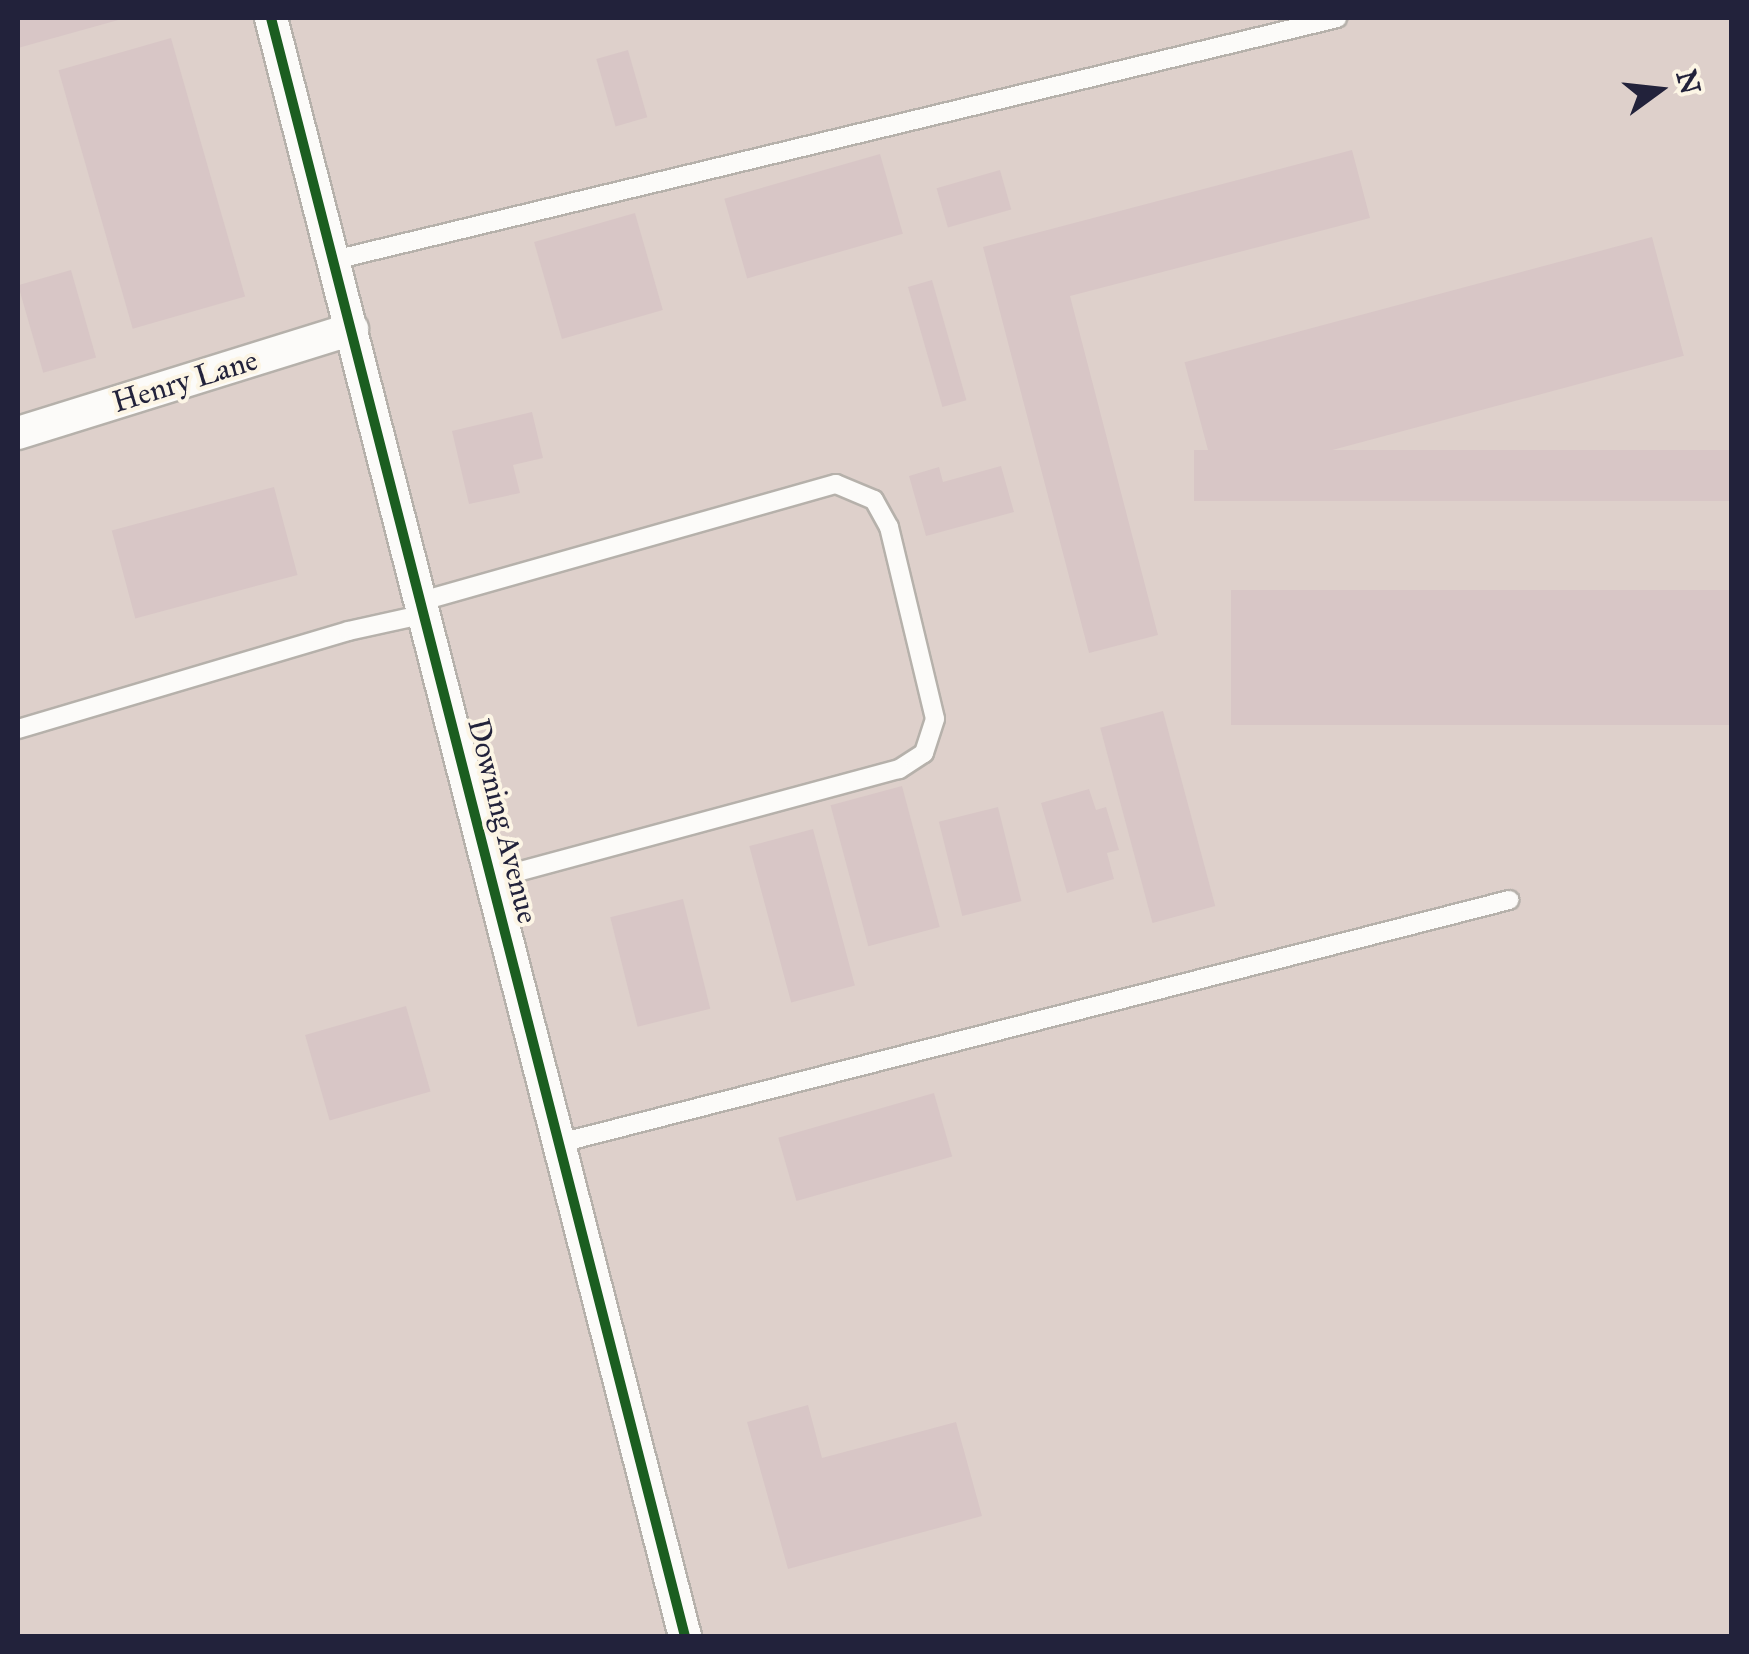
<!DOCTYPE html>
<html>
<head>
<meta charset="utf-8">
<style>
  body { margin:0 }
  #map { position:relative; width:1749px; height:1654px; overflow:hidden; background:#ece5d7; font-family:"IM FELL Great Primer",serif }
  div>[style] { position:absolute }
  [style*='--x'] { left:calc(var(--x)*1px); top:calc(var(--y)*1px); width:calc(var(--w)*1px); rotate:calc(var(--a)*1deg) }
  .industrial>* { inset:0; background:#ded0cb; transform-origin:0 0 }
  .building>* { inset:0; background:#d8c6c6; transform-origin:0 0 }
  .roads { filter:drop-shadow(2px 0 #b6b1ab) drop-shadow(-2px 0 #b6b1ab) drop-shadow(0 2px #b6b1ab) drop-shadow(0 -2px #b6b1ab) }
  .lane>* { height:18px; margin:-9px; padding:0 9px; transform-origin:9px; border-radius:9px; background:#fcfbf9 }
  .street>* { height:32px; margin:-16px; padding:0 16px; transform-origin:16px; border-radius:16px; background:#fcfbf9 }
  .cycleway>* { height:10px; margin:-5px; padding:0 5px; transform-origin:5px; border-radius:5px; background:#1b5e20 }
  span { translate:-50% -50%; white-space:nowrap; text-align:center; line-height:1.15; -webkit-text-stroke:8px #fcf5e5; paint-order:stroke }
  .street-label { font-size:30px; color:#22223b }
  .frame { position:absolute; inset:0; border:20px solid #22223b; pointer-events:none }
  .north { position:absolute; left:1609px; top:40px; width:100px; height:100px; -webkit-text-stroke:8px #fcf5e5; paint-order:stroke; rotate:75deg; font-size:28px; font-weight:700; line-height:40px; text-align:center; color:#22223b }
  .north::after { content:''; display:block; margin:auto; width:35px; height:45px; background:#22223b; clip-path:polygon(50% 0,100% 100%,50% 72%,0 100%) }
</style>
</head>
<body>
<div id="map">
  <div class="industrial">
    <i style="left:18px;top:18px;width:1713px;height:1618px"></i>
  </div>
  <div class="building">
    <i style="clip-path:polygon(18px 18px,122px 18px,122px 19px,18px 48px)"></i>
    <i style="left:171px;top:38px;width:269px;height:117px;rotate:74deg"></i>
    <i style="left:628px;top:50px;width:70px;height:33px;rotate:74deg"></i>
    <i style="clip-path:polygon(1352px 150px,1370px 218px,1070px 296px,1158px 635px,1089px 653px,983px 247px)"></i>
    <i style="left:880px;top:154px;width:83px;height:162px;rotate:74deg"></i>
    <i style="left:1000px;top:170px;width:41px;height:66px;rotate:74deg"></i>
    <i style="left:635px;top:213px;width:101px;height:105px;rotate:74deg"></i>
    <i style="left:1652px;top:237px;width:123px;height:484px;rotate:75deg"></i>
    <i style="left:71px;top:270px;width:91px;height:55px;rotate:74deg"></i>
    <i style="left:932px;top:280px;width:125px;height:25px;rotate:74deg"></i>
    <i style="clip-path:polygon(532px 412px,543px 458px,513px 465px,520px 493px,469px 504px,452px 431px)"></i>
    <i style="left:1732px;top:450px;width:51px;height:538px;rotate:90deg"></i>
    <i style="clip-path:polygon(1001px 466px,1014px 512px,926px 536px,909px 476px,939px 467px,943px 482px)"></i>
    <i style="left:274px;top:487px;width:91px;height:168px;rotate:75deg"></i>
    <i style="left:1732px;top:590px;width:135px;height:501px;rotate:90deg"></i>
    <i style="left:1163px;top:711px;width:202px;height:65px;rotate:75deg"></i>
    <i style="left:902px;top:786px;width:146px;height:74px;rotate:75deg"></i>
    <i style="clip-path:polygon(1089px 789px,1096px 810px,1106px 807px,1119px 850px,1107px 853px,1114px 879px,1067px 893px,1041px 803px)"></i>
    <i style="left:998px;top:807px;width:97px;height:61px;rotate:76deg"></i>
    <i style="left:813px;top:829px;width:162px;height:66px;rotate:75deg"></i>
    <i style="left:683px;top:899px;width:113px;height:75px;rotate:76deg"></i>
    <i style="left:406px;top:1006px;width:89px;height:105px;rotate:74deg"></i>
    <i style="left:934px;top:1093px;width:66px;height:162px;rotate:74deg"></i>
    <i style="clip-path:polygon(808px 1405px,822px 1458px,956px 1422px,982px 1516px,788px 1569px,747px 1422px)"></i>
  </div>
  <div class="roads">
    <div class="lane">
      <i style="--x:334;--y:260;--w:1032;--a:-13.56"></i>
      <i style="--x:422;--y:601;--w:430;--a:-15.8"></i>
      <i style="--x:836;--y:484;--w:41;--a:22.8"></i>
      <i style="--x:874;--y:500;--w:31;--a:61"></i>
      <i style="--x:889;--y:527;--w:197;--a:76.5"></i>
      <i style="--x:935;--y:719;--w:36;--a:108"></i>
      <i style="--x:924;--y:753;--w:30;--a:147"></i>
      <i style="--x:899;--y:769;--w:422;--a:164.9"></i>
      <i style="--x:18;--y:729;--w:344;--a:-16.5"></i>
      <i style="--x:348;--y:631;--w:79;--a:-12.4"></i>
      <i style="--x:560;--y:1143;--w:980;--a:-14.36"></i>
    </div>
    <div class="street">
      <i style="--x:271;--y:18;--w:1670;--a:75.65"></i>
      <i style="--x:18;--y:433;--w:350;--a:-17.3"></i>
    </div>
  </div>
  <div class="cycleway">
    <i style="--x:271;--y:18;--w:1670;--a:75.65"></i>
  </div>
  <div class="street-label">
    <span style="left:185px;top:381px;rotate:-17deg">Henry Lane</span>
    <span style="left:503px;top:821px;rotate:76deg">Downing Avenue</span>
  </div>
  <div class="frame"></div>
  <div class="north">N</div>
</div>
</body>
</html>
